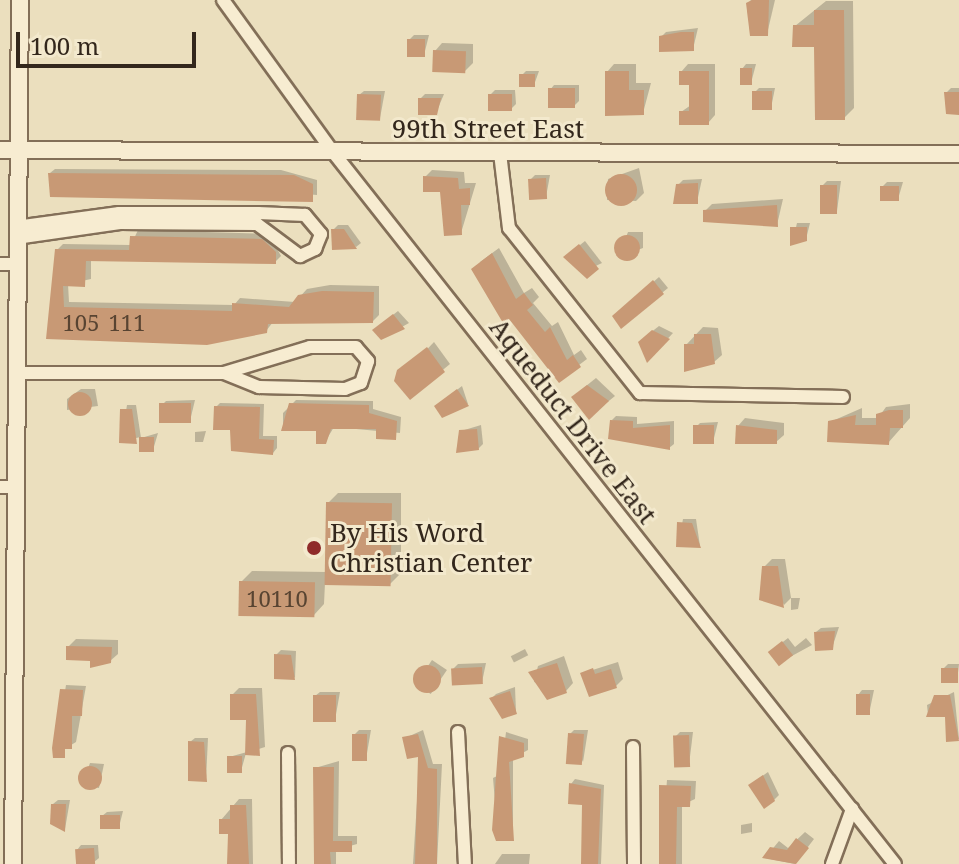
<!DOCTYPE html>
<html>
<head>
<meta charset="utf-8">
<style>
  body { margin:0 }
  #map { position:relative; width:959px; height:864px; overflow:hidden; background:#ebdfbe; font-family:"Noto Serif",serif }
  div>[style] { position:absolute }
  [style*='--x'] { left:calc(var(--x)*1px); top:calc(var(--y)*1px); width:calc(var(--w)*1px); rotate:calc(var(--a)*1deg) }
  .shadow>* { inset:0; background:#0003; transform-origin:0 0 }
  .building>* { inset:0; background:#c89975; transform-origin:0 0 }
  .round { border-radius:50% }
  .roads { filter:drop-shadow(2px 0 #836f58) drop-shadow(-2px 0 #836f58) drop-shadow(0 2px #836f58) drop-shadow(0 -2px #836f58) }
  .minor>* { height:12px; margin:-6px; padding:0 6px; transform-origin:6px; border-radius:6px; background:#f7ecd1 }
  .tertiary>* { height:16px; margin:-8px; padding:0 8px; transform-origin:8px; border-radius:8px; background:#f7ecd1 }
  .dots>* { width:22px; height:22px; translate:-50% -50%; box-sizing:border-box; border:4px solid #f3e9cd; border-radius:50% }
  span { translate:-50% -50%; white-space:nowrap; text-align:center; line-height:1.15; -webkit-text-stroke:6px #f3e9cd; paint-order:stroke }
  .number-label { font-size:22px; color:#584432 }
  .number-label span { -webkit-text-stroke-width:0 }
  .street-label { font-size:26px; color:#33271c }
  .poi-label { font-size:26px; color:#33271c }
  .left { translate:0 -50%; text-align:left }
  .scale { position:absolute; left:16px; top:32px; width:180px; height:36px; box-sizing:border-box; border:4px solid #33271c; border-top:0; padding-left:10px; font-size:24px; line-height:28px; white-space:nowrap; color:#33271c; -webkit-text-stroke:6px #f3e9cd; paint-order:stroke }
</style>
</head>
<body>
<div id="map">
  <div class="shadow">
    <i style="clip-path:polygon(751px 0,775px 0,767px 34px,748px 4px)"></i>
    <i style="clip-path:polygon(826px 1px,853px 1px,854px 108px,844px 118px,816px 45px,795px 26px)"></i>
    <i style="clip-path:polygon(698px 28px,693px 49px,661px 37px,666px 32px)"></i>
    <i style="clip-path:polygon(414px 35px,429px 35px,424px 55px,409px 40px)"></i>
    <i style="clip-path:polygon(442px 43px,473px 44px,473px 63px,465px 71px,435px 51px)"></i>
    <i style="clip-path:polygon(614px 64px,636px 64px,636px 83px,651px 83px,643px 113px,607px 72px)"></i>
    <i style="clip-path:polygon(688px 64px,715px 64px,715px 115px,708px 123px,681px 112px,691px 105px,691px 83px,681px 72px)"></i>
    <i style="clip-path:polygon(746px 64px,756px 64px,751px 83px,742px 69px)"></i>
    <i style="clip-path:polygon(526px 71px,539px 71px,534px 85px,521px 76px)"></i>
    <i style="clip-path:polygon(554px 85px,579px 85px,579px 101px,574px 106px,550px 90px)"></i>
    <i style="clip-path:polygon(759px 88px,775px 88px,771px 108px,754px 93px)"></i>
    <i style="clip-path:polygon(951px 88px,959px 88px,959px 112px,946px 93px)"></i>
    <i style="clip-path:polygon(495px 90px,515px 90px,516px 104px,511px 109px,490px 95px)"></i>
    <i style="clip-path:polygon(364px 91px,385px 91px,380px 118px,359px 95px)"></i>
    <i style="clip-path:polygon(425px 94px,444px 94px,436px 113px,420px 99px)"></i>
    <i style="clip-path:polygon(639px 168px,644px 193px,636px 201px,607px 200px,608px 179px)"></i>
    <i style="clip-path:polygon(55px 169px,281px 170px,317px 180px,317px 195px,50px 173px)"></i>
    <i style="clip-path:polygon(432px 170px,464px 172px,465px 183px,476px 183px,461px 233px,441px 190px,425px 177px)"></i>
    <i style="clip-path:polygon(535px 175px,550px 175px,546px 197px,530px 180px)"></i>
    <i style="clip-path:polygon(702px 179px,697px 202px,678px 185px,683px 180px)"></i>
    <i style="clip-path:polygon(827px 181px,841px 181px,837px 211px,822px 186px)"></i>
    <i style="clip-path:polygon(887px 182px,903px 182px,898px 199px,882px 187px)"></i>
    <i style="clip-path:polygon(783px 199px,777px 225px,705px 211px,712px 204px)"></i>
    <i style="clip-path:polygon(797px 223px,810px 223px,806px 239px,792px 244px)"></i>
    <i style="clip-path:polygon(338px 225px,348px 225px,361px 243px,356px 247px,333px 230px)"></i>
    <i style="clip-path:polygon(138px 230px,269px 234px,281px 256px,275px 262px,91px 259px,91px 279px,68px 284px,69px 302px,234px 305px,240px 298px,295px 302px,307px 289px,330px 285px,379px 286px,379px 315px,373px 321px,273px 322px,266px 331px,48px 337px,57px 250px,63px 244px,131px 245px)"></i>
    <i style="clip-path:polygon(628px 232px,643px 232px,643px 248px,618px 257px)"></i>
    <i style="clip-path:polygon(585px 241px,602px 263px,583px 272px,570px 253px)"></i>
    <i style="clip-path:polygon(499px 248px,524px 293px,532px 288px,539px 297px,533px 303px,552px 326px,558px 322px,574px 355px,581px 350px,587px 359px,559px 380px,480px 262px)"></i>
    <i style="clip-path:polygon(659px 277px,668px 288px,621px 326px,619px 312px)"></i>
    <i style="clip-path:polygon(398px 311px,409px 323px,382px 338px,380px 325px)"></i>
    <i style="clip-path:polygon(659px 326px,673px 333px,648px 360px,645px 337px)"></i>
    <i style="clip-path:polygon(703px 327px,718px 328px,722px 355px,714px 362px,686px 345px)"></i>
    <i style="clip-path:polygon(434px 342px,450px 364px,410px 397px,397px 381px)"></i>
    <i style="clip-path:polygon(596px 378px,615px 396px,589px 417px,581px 390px)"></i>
    <i style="clip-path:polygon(462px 386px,468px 404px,441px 402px)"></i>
    <i style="clip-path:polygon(81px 389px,95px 389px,98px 406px,67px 410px,67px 399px)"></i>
    <i style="clip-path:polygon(195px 400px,190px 421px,161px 406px,166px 401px)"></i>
    <i style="clip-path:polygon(296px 400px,373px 401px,373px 409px,401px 417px,400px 433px,334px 427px,325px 442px,318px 429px,283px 429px,283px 413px)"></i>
    <i style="clip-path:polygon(220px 403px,264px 404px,263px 436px,277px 436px,277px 448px,273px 453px,232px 428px,216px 407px)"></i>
    <i style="clip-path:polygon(910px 404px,910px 418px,888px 443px,830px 422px,862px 408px,862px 418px,878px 418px,886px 407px)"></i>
    <i style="clip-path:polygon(127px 405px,136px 405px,141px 438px,158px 433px,153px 450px,141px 450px,141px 437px,121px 441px)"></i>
    <i style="clip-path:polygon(616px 416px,637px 417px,637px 424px,674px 421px,674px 444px,669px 448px,612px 420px)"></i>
    <i style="clip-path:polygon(745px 418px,784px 423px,784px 435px,776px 442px,738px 426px)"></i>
    <i style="clip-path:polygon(718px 422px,713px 442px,695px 428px,700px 423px)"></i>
    <i style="clip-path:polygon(481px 425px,483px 444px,478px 449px,461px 431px)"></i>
    <i style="clip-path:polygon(206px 431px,203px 442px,195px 442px,195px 432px)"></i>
    <i style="clip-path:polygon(338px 493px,401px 493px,401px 573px,390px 584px,325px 583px,324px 604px,314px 615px,241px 582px,252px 571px,327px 572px,328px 503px)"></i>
    <i style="clip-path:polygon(683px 519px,696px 519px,700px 546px,678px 545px)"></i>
    <i style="clip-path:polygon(772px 559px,785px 559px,791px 598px,784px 605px,764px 567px)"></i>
    <i style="clip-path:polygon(791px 598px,800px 598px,798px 609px,791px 610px)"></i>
    <i style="clip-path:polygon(839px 627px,832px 648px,816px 632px,821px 628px)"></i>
    <i style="clip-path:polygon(788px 638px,795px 647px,806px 638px,812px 645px,779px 663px,775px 648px)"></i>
    <i style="clip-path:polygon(76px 639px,118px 640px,118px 654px,110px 661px,92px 659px,68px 647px)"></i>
    <i style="left:525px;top:649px;width:7px;height:16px;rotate:63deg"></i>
    <i style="clip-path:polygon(281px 650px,296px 651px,295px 678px,276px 655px)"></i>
    <i style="clip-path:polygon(564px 656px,573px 683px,566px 691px,534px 682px,538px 666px)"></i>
    <i style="left:432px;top:660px;width:18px;height:29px;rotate:34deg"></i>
    <i style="clip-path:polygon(618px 662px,623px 679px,616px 686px,583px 673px)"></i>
    <i style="clip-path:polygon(486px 663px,482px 682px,453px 669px,458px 664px)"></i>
    <i style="clip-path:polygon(948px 664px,959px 664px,957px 681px,943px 669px)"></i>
    <i style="clip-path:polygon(66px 685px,86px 686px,76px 742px,55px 755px)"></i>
    <i style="clip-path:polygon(515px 687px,516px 712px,492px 698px,496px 694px)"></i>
    <i style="clip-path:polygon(239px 688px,262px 688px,265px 747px,246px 753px,241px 771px,229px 757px,247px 752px,248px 718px,232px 695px)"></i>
    <i style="clip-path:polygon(862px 690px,874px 690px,869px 714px,858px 695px)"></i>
    <i style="clip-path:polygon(320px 692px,340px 692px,335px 720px,315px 696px)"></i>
    <i style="clip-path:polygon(954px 692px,959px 739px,948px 740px,947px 715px,928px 715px,927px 705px)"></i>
    <i style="clip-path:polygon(359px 730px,371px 730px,366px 759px,354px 735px)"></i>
    <i style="clip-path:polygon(423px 730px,433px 764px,442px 764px,437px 864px,413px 864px,420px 755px,405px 738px)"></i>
    <i style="clip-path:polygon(574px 730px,588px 730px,583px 762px,570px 734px)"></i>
    <i style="clip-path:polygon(506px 732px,528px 739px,528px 750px,513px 758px,513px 839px,498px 839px,493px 778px,501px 774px)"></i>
    <i style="clip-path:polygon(680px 732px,693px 732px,689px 765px,675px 737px)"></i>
    <i style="clip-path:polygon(195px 738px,208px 738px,206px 780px,190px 742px)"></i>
    <i style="clip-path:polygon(339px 761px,338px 836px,357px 836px,357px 844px,336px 850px,336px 864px,314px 864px,315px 768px)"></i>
    <i style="clip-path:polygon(90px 763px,104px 764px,99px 788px,82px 785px)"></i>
    <i style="clip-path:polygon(768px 772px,779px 795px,774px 800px,755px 781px)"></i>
    <i style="clip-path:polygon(575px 779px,604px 785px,601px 864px,583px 864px,584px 803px,571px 784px)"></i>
    <i style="clip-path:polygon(667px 780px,696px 781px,695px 799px,682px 805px,682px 864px,660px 864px)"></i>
    <i style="clip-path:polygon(239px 799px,252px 799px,253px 864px,228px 864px,230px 832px,221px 820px)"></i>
    <i style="clip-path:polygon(58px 800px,70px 800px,65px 829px,53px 804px)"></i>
    <i style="clip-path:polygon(123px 811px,119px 827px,102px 816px,107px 812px)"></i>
    <i style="clip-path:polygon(752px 823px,752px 832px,741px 834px,741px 825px)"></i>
    <i style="clip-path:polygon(805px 832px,814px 839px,795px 864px,765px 858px,779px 841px,788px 848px)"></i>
    <i style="clip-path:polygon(81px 845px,98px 845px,99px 858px,94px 862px,77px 850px)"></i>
    <i style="clip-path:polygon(502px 854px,530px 854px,529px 864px,495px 864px)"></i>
  </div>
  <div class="building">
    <i style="clip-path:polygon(752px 0,769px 0,768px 36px,750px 36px,746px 3px)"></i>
    <i style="clip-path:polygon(814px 10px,844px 10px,845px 120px,815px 120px,814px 47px,792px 47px,793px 25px,814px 25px)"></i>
    <i style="clip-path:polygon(681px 32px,694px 32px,694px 51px,659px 52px,659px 36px)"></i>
    <i style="left:407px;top:39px;width:18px;height:18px"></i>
    <i style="left:433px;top:50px;width:33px;height:22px;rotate:2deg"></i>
    <i style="left:740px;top:68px;width:12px;height:17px"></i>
    <i style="clip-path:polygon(605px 71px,629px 71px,629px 90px,644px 90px,644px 115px,605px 116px)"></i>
    <i style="clip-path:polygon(679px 71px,709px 71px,709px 125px,679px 125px,679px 111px,689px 111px,689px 85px,679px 85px)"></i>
    <i style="left:535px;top:74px;width:13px;height:16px;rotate:90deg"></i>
    <i style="left:575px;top:88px;width:20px;height:27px;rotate:90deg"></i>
    <i style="left:772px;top:91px;width:19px;height:20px;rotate:90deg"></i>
    <i style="clip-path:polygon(944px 92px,959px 92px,959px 115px,946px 114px)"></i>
    <i style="left:357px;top:94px;width:24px;height:26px;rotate:2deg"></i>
    <i style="left:488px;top:94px;width:24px;height:17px"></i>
    <i style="clip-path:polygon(418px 98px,441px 98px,437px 115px,418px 115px)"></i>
    <i style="clip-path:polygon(48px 173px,294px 175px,313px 184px,313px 202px,50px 197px)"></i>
    <i class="round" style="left:605px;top:174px;width:32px;height:32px"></i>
    <i style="clip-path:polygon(423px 176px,458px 178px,459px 189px,470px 188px,470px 205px,461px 205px,462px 235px,444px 236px,440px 192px,423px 192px)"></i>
    <i style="left:546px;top:178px;width:21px;height:18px;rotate:87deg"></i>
    <i style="clip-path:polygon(698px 183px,698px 204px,673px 204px,676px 184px)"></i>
    <i style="left:820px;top:185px;width:17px;height:29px"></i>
    <i style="left:880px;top:186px;width:19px;height:15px"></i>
    <i style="clip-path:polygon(777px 205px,778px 227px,703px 222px,703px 210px)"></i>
    <i style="clip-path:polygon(790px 227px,807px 227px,807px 241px,790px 246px)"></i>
    <i style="clip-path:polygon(331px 229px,344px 229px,357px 249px,332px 250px)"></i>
    <i class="round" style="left:614px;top:235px;width:26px;height:26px"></i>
    <i style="clip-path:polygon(130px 236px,262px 239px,276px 252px,276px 264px,86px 261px,85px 287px,63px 286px,64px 307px,232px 311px,232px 303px,289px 307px,298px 295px,322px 291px,374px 292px,373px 323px,268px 324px,267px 333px,207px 345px,46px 339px,55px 249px,129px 250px)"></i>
    <i style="clip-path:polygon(579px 244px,599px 269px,587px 279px,563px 257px)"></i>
    <i style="clip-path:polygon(492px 253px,516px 299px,524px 293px,533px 305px,527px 310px,545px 332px,550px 327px,567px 360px,573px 355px,581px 367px,559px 383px,509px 319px,503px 323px,471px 269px)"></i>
    <i style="clip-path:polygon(653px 280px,664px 294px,621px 329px,612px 316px)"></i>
    <i style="clip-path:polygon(393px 314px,405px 329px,381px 340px,372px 330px)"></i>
    <i style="clip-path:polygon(652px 330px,670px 339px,647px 363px,638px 342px)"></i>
    <i style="clip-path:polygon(694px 334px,711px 334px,715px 364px,684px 372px,684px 344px,694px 344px)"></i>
    <i style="clip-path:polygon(427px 347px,445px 372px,410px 400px,394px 381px,397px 370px)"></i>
    <i style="clip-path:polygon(587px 385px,609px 401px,589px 420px,571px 397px)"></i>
    <i style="clip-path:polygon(457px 389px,469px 406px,442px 418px,434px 406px)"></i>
    <i class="round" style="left:68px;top:392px;width:24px;height:24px"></i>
    <i style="left:191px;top:403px;width:20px;height:32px;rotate:90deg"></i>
    <i style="clip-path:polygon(289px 403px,369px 405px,369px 413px,397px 421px,396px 440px,376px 439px,376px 429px,331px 429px,326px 444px,316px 444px,316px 431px,281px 431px)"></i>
    <i style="clip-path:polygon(214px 406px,260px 407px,259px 439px,274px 440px,273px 455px,231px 451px,230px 430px,213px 430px)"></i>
    <i style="clip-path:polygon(120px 409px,132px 409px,137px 444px,119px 443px)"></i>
    <i style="clip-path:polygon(889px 410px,903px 410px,903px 428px,890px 428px,889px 445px,827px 442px,828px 421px,856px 415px,855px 425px,876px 425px,876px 414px)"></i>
    <i style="clip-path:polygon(610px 420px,633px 421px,633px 428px,670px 425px,670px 450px,608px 439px)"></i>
    <i style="left:714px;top:425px;width:19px;height:21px;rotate:90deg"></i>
    <i style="clip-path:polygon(736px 425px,777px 430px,777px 444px,735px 444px)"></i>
    <i style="clip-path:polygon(477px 429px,479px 450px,456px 453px,459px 430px)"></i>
    <i style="left:139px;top:437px;width:15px;height:15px"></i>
    <i style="left:326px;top:502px;width:66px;height:83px;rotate:1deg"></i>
    <i style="clip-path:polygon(677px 522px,692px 523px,701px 548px,676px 547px)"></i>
    <i style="clip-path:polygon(762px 566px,778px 566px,784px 608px,759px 600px)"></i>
    <i style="left:239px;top:581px;width:76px;height:35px;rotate:1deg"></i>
    <i style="clip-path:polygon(835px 631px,833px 650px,815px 651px,814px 632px)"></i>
    <i style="left:782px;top:641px;width:18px;height:18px;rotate:52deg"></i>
    <i style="clip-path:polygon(66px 646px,112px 647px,111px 663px,90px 668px,90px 661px,66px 660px)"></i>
    <i style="clip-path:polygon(274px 654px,291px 655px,295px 680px,274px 679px)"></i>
    <i style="clip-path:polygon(557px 663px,567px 693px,547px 700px,528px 672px)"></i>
    <i class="round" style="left:413px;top:665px;width:28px;height:28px"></i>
    <i style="left:482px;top:667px;width:17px;height:31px;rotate:87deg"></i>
    <i style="clip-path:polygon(593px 668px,595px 674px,611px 669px,617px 688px,589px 697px,580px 673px)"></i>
    <i style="left:941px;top:668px;width:17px;height:15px"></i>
    <i style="clip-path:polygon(60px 689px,83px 690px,82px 716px,72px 716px,72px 749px,65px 749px,65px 758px,53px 758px,52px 748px)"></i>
    <i style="clip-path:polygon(510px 691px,517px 714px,502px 719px,489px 698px)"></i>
    <i style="clip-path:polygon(230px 694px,256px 694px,260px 756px,245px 755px,246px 720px,230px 720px)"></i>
    <i style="left:856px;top:694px;width:14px;height:21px"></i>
    <i style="left:336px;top:695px;width:27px;height:23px;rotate:90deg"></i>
    <i style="clip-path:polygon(934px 695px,950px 695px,959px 741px,946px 742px,945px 717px,926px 717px)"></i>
    <i style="left:568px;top:733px;width:16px;height:31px;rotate:4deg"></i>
    <i style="left:352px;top:734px;width:15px;height:27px"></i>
    <i style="clip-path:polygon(418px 734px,428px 768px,437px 769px,437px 864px,415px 864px,418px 757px,407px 759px,402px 737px)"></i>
    <i style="left:689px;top:735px;width:32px;height:16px;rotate:88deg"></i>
    <i style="clip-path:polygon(499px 736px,524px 743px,524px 757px,509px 762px,514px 841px,496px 841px,492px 830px)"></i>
    <i style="clip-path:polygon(188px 741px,204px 742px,207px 782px,188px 781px)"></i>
    <i style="left:227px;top:756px;width:15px;height:17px"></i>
    <i class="round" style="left:78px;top:766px;width:24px;height:24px"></i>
    <i style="clip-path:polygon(313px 767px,334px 767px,333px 841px,352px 841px,352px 852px,330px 852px,331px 864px,314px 864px)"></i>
    <i style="clip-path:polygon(763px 775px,775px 801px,764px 809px,748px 785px)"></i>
    <i style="clip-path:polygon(569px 783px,601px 789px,598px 864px,581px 864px,582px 805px,568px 804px)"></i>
    <i style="clip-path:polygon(659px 785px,691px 786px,690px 807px,677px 807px,676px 864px,659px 864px)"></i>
    <i style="clip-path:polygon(51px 804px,66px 804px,65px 832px,50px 824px)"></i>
    <i style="clip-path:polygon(230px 805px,246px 805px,249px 864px,227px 864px,228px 834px,219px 834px,219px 819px,230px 819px)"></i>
    <i style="left:120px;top:815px;width:14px;height:20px;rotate:90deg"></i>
    <i style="clip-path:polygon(796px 838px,809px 848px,796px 864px,762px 858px,770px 847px,787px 850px)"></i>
    <i style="left:94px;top:848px;width:16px;height:19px;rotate:86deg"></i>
  </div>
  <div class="roads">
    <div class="minor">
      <i style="--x:223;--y:0;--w:188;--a:54.1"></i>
      <i style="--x:333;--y:152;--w:907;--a:51.72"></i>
      <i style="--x:500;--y:153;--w:76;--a:83.2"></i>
      <i style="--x:509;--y:228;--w:211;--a:51.6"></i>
      <i style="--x:640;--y:393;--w:203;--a:1.1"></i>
      <i style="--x:16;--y:238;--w:105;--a:-8.2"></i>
      <i style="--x:120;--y:223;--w:137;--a:0.4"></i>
      <i style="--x:257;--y:224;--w:54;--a:36.7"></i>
      <i style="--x:300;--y:256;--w:17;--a:-25"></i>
      <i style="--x:315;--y:249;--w:16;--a:-68"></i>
      <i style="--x:321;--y:234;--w:25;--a:-130"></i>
      <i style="--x:305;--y:215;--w:47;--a:-177.6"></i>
      <i style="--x:258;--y:213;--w:139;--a:180"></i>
      <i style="--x:119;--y:213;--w:104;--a:172.3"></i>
      <i style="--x:0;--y:264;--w:16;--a:0"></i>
      <i style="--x:18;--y:373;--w:206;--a:0"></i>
      <i style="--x:224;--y:373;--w:38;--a:22"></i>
      <i style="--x:259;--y:387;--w:86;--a:1.3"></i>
      <i style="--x:345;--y:389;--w:17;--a:-21"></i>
      <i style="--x:361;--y:383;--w:23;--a:-72"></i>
      <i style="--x:368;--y:361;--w:18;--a:-131"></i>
      <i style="--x:356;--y:347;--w:46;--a:180"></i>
      <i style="--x:310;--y:347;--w:90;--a:163.2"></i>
      <i style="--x:0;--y:487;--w:14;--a:0"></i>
      <i style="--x:458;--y:732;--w:132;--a:87"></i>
      <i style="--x:633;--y:747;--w:117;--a:89.5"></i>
      <i style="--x:288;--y:753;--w:111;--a:89.5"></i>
      <i style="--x:832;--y:864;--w:59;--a:-70"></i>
    </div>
    <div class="tertiary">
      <i style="--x:0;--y:150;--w:959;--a:0.24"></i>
      <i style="--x:13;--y:864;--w:864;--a:-89.54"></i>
    </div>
  </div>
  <div class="dots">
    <i style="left:314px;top:548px;background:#8f2b2a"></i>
  </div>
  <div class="number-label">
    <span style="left:81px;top:323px">105</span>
    <span style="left:127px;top:323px">111</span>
    <span style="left:277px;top:599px">10110</span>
  </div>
  <div class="street-label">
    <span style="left:488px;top:129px">99th Street East</span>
    <span style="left:573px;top:421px;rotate:52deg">Aqueduct Drive East</span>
  </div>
  <div class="poi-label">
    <span class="left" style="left:330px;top:548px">By His Word<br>Christian Center</span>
  </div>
  <div class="scale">100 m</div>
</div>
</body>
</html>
